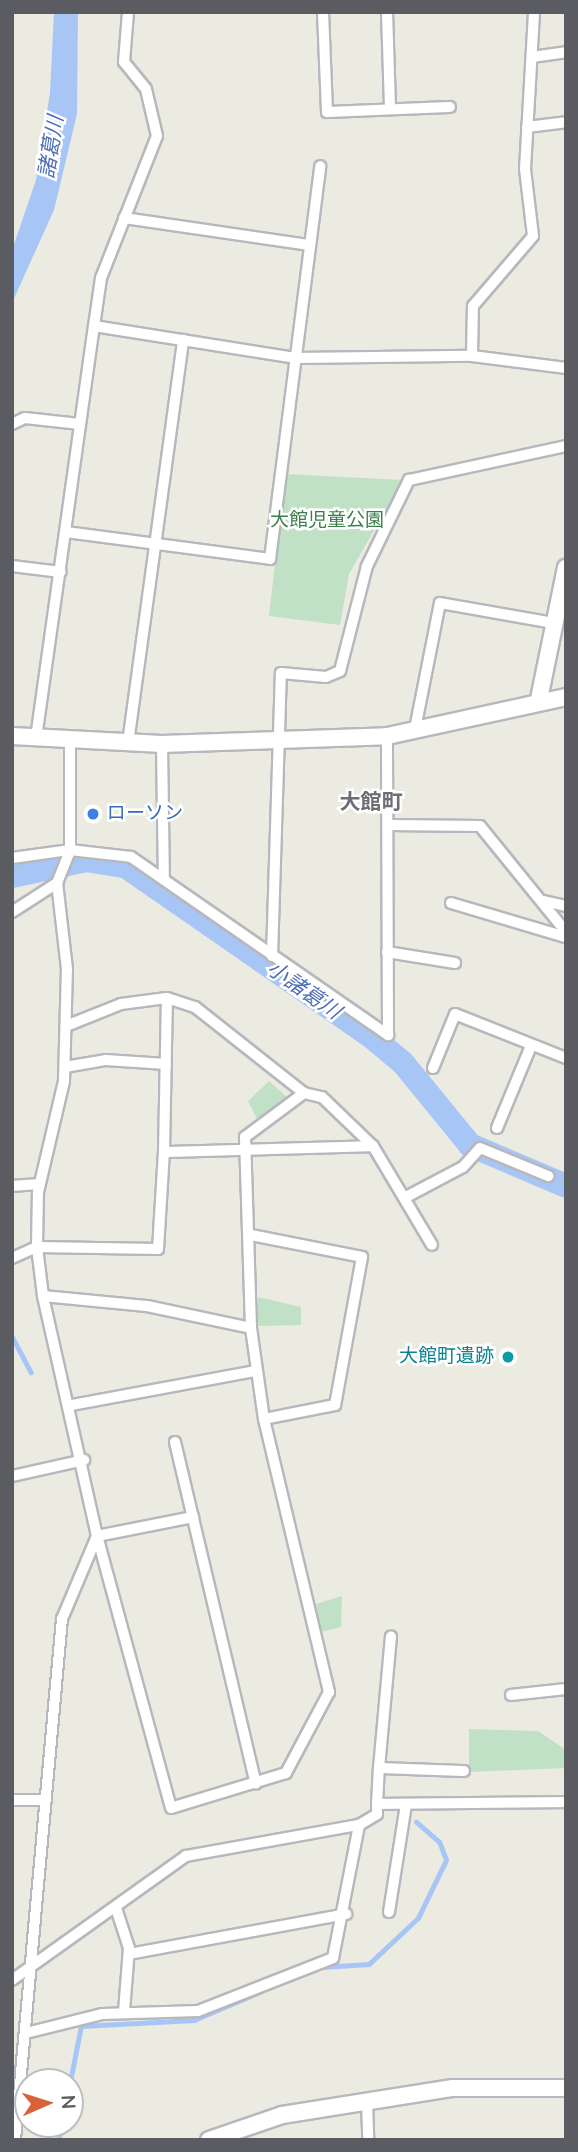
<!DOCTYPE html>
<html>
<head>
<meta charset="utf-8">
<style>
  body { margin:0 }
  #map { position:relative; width:578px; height:2152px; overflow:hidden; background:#ecebe2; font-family:"Nunito Sans","Noto Sans JP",sans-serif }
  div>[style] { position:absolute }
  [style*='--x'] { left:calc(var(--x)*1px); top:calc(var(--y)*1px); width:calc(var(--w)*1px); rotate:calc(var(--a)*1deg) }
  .green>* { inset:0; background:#c0e1c6 }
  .water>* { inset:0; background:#a7c6f6 }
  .stream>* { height:4.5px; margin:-2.25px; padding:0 2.25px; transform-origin:2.25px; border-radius:2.25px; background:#a7c6f6 }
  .river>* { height:24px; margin:-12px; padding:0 12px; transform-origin:12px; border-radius:12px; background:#a7c6f6 }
  .roads { filter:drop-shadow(2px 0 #b7b8bd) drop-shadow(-2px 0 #b7b8bd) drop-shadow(0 2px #b7b8bd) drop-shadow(0 -2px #b7b8bd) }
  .street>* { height:10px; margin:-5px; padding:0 5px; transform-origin:5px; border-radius:5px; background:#fff }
  .secondary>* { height:16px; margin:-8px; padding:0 8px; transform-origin:8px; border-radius:8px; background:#fff }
  .dots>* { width:19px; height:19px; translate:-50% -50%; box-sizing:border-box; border:4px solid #fff; border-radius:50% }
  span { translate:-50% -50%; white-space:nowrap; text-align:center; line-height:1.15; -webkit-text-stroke:5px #fff; paint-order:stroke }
  .park-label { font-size:19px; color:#3c7e4b }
  .shop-label { font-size:19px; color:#366cbe }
  .left { translate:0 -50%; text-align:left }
  .culture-label { font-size:19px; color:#0d838f }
  .right { translate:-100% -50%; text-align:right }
  .water-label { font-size:21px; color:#4d6eb7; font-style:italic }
  .neighbourhood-label { font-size:21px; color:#6b6e73; font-weight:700 }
  .frame { position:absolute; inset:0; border:14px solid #5a5c61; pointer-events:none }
  .north { position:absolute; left:14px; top:2068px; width:70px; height:70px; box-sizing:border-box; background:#fff; border:2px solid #bdbec0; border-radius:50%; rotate:87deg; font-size:19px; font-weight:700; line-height:28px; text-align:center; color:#5a5c61 }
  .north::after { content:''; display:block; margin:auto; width:24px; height:32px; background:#d8633b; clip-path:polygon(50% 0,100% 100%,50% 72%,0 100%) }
</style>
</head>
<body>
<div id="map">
  <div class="green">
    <i style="clip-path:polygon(285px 474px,403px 480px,349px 574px,340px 625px,269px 616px)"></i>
    <i style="clip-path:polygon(269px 1081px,290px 1100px,257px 1119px,248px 1101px)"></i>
    <i style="clip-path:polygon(258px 1297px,301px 1307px,301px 1325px,258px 1326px)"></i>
    <i style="clip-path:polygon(342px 1596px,341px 1627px,321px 1632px,316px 1604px)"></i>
    <i style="clip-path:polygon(469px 1729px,538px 1731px,566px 1750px,566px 1768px,469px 1772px)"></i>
  </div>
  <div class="water">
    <i style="clip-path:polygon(54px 12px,78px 12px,77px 114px,54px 210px,12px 303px,12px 250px,36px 180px,50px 93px)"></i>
  </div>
  <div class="stream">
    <i style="--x:12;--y:1336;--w:41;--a:62.2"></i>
    <i style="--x:322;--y:1967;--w:47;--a:-3.7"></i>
    <i style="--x:369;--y:1964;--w:67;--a:-43.2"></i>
    <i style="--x:418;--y:1918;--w:64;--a:-64.2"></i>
    <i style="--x:446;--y:1860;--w:19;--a:-111"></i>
    <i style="--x:439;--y:1842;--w:30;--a:-139"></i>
    <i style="--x:70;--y:2082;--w:57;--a:-78.9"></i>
    <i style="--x:81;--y:2026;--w:113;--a:-3"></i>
    <i style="--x:194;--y:2020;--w:74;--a:-23.1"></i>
    <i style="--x:58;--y:2140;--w:17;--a:-73"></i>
  </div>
  <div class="river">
    <i style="--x:12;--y:876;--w:76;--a:-12.2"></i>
    <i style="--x:86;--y:860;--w:39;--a:9"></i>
    <i style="--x:125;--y:866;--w:300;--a:34.7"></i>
    <i style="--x:372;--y:1037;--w:40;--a:40"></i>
    <i style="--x:403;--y:1063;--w:106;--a:50.7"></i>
    <i style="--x:470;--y:1145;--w:104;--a:23.1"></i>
  </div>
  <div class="roads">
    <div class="street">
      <i style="--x:323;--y:12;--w:100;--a:87.7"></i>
      <i style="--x:327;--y:112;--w:123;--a:-2.3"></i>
      <i style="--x:387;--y:12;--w:97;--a:88.2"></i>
      <i style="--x:532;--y:57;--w:34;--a:-8"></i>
      <i style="--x:527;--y:127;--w:39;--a:-7"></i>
      <i style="--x:124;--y:218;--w:188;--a:8.3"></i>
      <i style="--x:94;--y:326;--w:49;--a:-81.7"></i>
      <i style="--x:101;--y:278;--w:153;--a:-68.5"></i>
      <i style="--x:157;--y:136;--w:48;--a:-103.2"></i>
      <i style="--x:146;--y:89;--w:35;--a:-129"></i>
      <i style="--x:124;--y:62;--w:50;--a:-85.4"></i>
      <i style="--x:472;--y:356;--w:50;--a:-88.9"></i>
      <i style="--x:473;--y:306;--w:92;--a:-49.4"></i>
      <i style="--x:533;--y:236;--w:67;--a:-96.8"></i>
      <i style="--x:525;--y:169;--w:157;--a:-86.7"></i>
      <i style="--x:12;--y:424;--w:14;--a:-25"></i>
      <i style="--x:25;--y:418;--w:55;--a:6.2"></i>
      <i style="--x:66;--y:532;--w:206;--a:7.5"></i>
      <i style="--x:270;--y:559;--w:396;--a:-82.7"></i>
      <i style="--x:12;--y:566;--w:49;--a:7"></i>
      <i style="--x:415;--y:729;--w:128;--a:-78.8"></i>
      <i style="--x:440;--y:603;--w:116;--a:10"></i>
      <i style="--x:36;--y:738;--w:416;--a:-82"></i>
      <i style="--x:94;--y:326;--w:205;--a:9"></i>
      <i style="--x:296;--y:358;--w:176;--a:-0.7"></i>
      <i style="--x:472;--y:356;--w:95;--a:7.3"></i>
      <i style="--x:128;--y:743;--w:407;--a:-82.2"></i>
      <i style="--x:162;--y:744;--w:135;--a:89.2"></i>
      <i style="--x:389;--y:825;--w:91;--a:0.6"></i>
      <i style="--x:480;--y:826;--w:136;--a:50.9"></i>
      <i style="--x:12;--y:858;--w:59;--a:-7.9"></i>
      <i style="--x:70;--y:850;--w:61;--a:6.5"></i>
      <i style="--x:131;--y:857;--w:313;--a:34.7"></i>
      <i style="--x:388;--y:1035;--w:299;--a:-90.2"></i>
      <i style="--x:544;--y:901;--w:23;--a:13"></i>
      <i style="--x:451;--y:903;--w:120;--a:16.5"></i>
      <i style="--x:12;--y:912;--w:54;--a:-32.8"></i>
      <i style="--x:57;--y:883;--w:35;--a:-68"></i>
      <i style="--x:70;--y:850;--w:109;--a:-90"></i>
      <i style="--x:387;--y:952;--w:69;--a:9.2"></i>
      <i style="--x:272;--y:956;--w:283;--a:-88.2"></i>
      <i style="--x:281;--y:673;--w:45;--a:5.1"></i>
      <i style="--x:326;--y:677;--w:15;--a:-23"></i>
      <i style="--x:340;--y:671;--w:108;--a:-75.6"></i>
      <i style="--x:367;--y:566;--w:96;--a:-64"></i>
      <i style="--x:409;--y:480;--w:161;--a:-12.2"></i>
      <i style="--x:66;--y:1026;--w:59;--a:-21.8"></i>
      <i style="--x:121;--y:1004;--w:46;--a:-7.4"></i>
      <i style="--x:65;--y:1067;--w:42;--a:-9.7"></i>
      <i style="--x:106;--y:1060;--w:60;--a:3.8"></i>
      <i style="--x:433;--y:1068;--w:58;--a:-67.8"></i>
      <i style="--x:455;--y:1014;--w:119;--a:21.6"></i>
      <i style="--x:497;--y:1128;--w:89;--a:-67.5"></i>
      <i style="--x:164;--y:1152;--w:154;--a:-88.9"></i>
      <i style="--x:167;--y:998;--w:29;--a:18"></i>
      <i style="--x:195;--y:1007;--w:139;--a:38.3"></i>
      <i style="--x:12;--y:1186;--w:27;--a:-4"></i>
      <i style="--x:406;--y:1197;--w:64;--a:-27.8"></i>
      <i style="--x:463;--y:1167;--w:25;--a:-48"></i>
      <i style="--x:480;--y:1148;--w:74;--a:22.4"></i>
      <i style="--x:251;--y:1235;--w:113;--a:11.2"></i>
      <i style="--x:362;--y:1257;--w:150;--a:100.3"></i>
      <i style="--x:335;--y:1405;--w:72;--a:168.8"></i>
      <i style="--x:12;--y:1258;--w:27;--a:-24"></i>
      <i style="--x:37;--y:1247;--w:121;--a:0.9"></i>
      <i style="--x:158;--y:1249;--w:97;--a:-86.5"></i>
      <i style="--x:164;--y:1152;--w:209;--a:-1.6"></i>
      <i style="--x:43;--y:1296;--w:104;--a:5.5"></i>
      <i style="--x:147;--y:1306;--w:106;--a:11.9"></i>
      <i style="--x:251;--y:1328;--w:92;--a:81.9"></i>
      <i style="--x:264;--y:1419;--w:281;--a:76.6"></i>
      <i style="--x:329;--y:1692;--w:92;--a:118"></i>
      <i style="--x:286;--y:1773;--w:120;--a:163.1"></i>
      <i style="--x:171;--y:1808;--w:282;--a:-105.2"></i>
      <i style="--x:97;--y:1536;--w:246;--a:-102.7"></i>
      <i style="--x:43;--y:1296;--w:49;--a:-97"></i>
      <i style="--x:37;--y:1247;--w:55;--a:-89"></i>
      <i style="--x:38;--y:1192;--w:114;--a:-76.8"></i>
      <i style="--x:64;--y:1081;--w:112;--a:-88.5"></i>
      <i style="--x:67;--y:969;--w:87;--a:-96.6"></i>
      <i style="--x:251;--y:1328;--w:191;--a:-91.8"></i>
      <i style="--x:245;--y:1137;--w:74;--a:-36.7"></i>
      <i style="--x:304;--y:1093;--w:18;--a:13"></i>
      <i style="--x:322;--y:1097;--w:71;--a:43.9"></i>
      <i style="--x:373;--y:1146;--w:115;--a:59.2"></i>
      <i style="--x:72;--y:1405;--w:186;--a:-10.5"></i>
      <i style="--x:175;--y:1442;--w:351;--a:76.7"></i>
      <i style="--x:12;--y:1476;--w:74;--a:-12.5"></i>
      <i style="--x:97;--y:1536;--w:98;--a:-11.2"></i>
      <i style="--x:511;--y:1695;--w:55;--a:-6.2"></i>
      <i style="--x:379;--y:1768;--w:132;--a:-84.8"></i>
      <i style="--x:12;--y:1800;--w:34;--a:0"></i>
      <i style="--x:377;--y:1804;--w:36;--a:-87"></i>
      <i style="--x:379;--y:1768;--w:85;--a:2"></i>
      <i style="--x:116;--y:1908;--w:42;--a:72"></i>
      <i style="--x:129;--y:1948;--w:64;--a:94.5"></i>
      <i style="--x:389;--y:1912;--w:108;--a:-81"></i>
      <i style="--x:129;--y:1954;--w:221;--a:-10.4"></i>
      <i style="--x:12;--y:1980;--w:214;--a:-35.5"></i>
      <i style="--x:186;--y:1856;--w:176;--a:-10.2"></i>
      <i style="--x:26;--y:2033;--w:78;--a:-14"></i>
      <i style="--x:102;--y:2014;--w:96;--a:-1.8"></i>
      <i style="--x:198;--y:2011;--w:145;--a:-21.4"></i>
      <i style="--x:333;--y:1958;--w:136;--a:-78.9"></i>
      <i style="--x:359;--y:1825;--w:21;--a:-31"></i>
      <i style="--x:377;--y:1814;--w:10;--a:-90"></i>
      <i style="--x:377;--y:1804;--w:189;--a:-0.6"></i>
      <i style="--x:367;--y:2102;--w:38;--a:88"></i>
      <i style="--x:15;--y:2140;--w:523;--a:-84.85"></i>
      <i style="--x:62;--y:1619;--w:90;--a:-67.1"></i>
    </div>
    <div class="secondary">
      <i style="--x:539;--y:699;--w:134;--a:-78.4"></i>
      <i style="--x:12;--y:736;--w:150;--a:3.1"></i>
      <i style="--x:162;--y:744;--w:225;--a:-2"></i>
      <i style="--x:387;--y:736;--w:183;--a:-12.3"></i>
      <i style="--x:209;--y:2140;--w:77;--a:-18.9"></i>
      <i style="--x:282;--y:2115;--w:173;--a:-9"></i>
      <i style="--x:453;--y:2088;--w:113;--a:0"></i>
    </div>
  </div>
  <div class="dots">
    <i style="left:93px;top:814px;background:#3f7fe0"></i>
    <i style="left:508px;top:1357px;background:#0f9aa8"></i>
  </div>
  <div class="park-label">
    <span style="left:327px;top:521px">大館児童公園</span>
  </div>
  <div class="shop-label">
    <span class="left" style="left:107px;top:814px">ローソン</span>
  </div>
  <div class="culture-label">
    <span class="right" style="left:494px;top:1357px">大館町遺跡</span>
  </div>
  <div class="water-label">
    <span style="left:51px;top:147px;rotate:-81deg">諸葛川</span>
    <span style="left:304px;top:990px;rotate:35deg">小諸葛川</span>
  </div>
  <div class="neighbourhood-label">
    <span style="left:371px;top:802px">大館町</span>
  </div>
  <div class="frame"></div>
  <div class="north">N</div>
</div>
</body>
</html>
